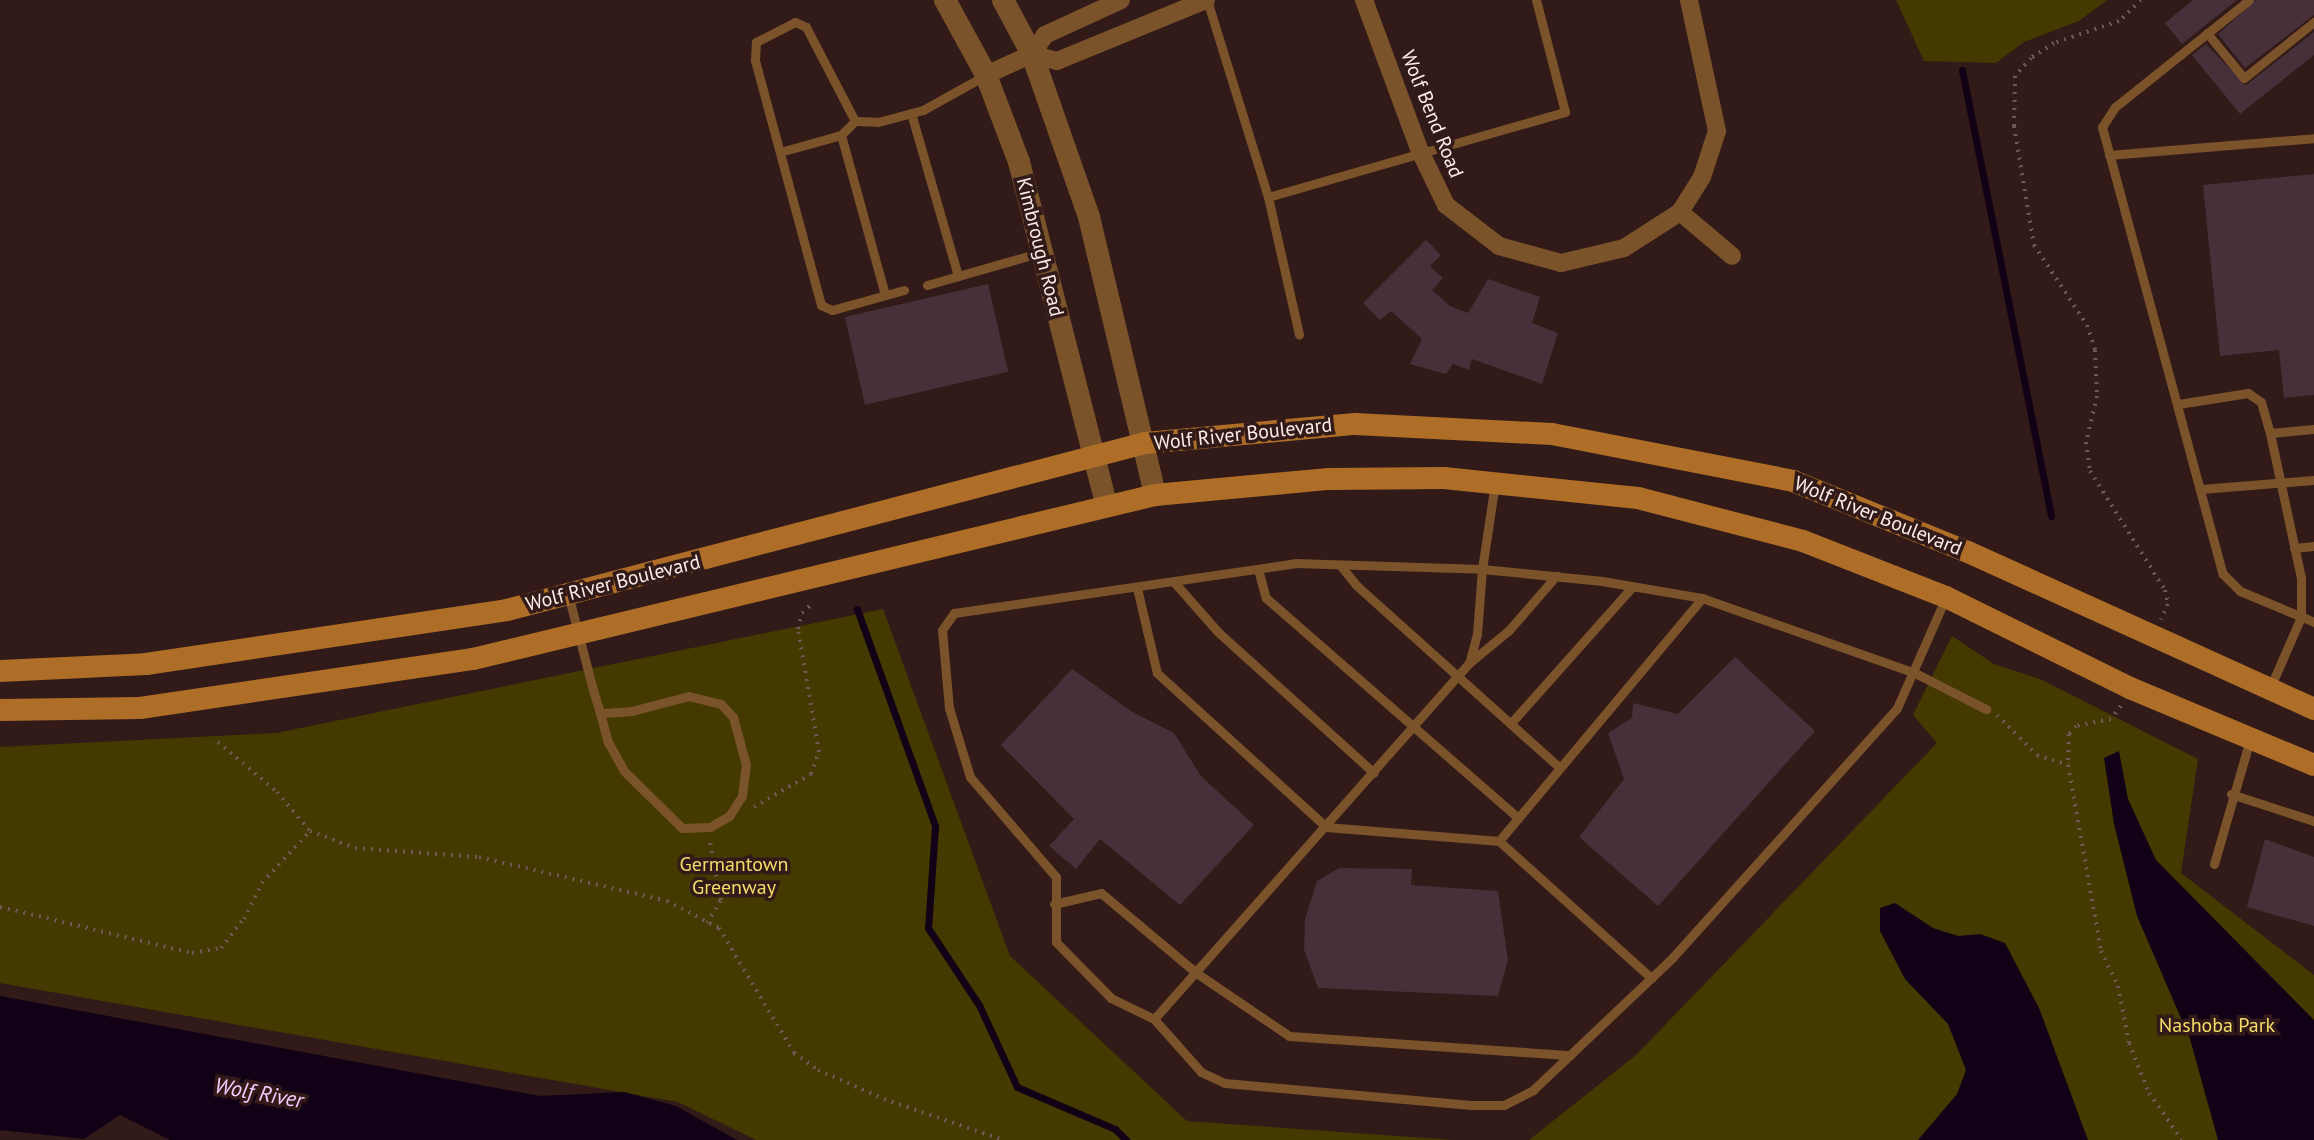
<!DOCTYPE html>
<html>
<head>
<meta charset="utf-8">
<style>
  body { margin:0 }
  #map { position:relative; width:2314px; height:1140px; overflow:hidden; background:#311a17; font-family:"PT Sans",sans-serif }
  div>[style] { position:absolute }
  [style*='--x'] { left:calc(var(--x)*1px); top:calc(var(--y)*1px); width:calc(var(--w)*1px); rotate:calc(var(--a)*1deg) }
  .green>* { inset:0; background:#443a00 }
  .water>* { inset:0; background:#120017 }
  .stream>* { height:7px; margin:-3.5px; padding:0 3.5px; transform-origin:3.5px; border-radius:3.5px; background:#120017 }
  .building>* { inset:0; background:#473039; transform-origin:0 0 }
  .path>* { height:4px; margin-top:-2px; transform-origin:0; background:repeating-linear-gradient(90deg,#6f5956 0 2px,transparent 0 8px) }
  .service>* { height:9px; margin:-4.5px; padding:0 4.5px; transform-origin:4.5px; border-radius:4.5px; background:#7b532b }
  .minor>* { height:18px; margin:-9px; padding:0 9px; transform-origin:9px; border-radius:9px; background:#7b532b }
  .tertiary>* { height:22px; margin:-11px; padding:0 11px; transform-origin:11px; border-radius:11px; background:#7b532b }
  .secondary>* { height:22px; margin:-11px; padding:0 11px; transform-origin:11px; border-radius:11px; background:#ae6e28 }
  span { translate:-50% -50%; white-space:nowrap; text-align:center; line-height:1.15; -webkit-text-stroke:7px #311a17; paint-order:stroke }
  .street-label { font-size:20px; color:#fdece9 }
  .park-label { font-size:20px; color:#f4de67 }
  .water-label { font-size:22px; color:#f5cafe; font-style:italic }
</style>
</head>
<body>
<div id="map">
  <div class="green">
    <i style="clip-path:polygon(1896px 0,2107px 0,2079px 21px,2024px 42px,1996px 63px,1924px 61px)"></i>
    <i style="clip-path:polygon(883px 609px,1010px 956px,1187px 1121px,1454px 1140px,756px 1140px,678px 1102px,0 983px,0 747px,276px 733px)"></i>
    <i style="clip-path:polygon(1952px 636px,1994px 664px,2040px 679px,2198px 759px,2181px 873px,2314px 975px,2314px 1140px,1529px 1140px,1636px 1055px,1937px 743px,1913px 715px)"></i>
  </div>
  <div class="water">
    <i style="clip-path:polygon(2119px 751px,2128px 799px,2156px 860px,2314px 1020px,2314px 1140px,2218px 1140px,2190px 1039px,2137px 916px,2114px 824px,2104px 758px)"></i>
    <i style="clip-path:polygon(1895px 903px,1933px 928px,1958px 936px,1980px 934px,2005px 943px,2039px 1008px,2088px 1140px,1918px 1140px,1957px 1094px,1966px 1070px,1948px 1024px,1905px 979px,1880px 931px,1880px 908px)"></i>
    <i style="clip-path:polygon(0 996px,540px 1096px,624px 1092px,676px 1106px,737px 1140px,170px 1140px,120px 1115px,84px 1139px,0 1130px)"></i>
  </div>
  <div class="stream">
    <i style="--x:1962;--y:70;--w:455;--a:78.7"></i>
    <i style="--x:857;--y:609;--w:231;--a:70.2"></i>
    <i style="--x:935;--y:826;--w:102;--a:93.9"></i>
    <i style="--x:928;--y:928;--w:92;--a:56.5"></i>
    <i style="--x:979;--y:1005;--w:90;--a:65.1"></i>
    <i style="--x:1017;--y:1087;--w:107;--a:23.2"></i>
    <i style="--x:1115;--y:1129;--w:16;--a:45"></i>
  </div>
  <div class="building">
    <i style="clip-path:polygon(2193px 0,2237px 0,2182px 44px,2165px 23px)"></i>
    <i style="clip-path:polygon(2256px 0,2314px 0,2314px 15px,2245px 68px,2218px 34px)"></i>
    <i style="clip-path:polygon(2314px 32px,2314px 55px,2240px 114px,2192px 55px,2206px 44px,2246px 85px)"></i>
    <i style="clip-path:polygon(2314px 174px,2314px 395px,2284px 398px,2279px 350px,2220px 356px,2203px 185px)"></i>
    <i style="clip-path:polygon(1426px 240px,1441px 255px,1430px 266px,1443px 278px,1432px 290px,1450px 306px,1468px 313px,1488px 279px,1540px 297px,1532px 323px,1558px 333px,1542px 384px,1472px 359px,1469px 370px,1453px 364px,1446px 374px,1410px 364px,1422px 339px,1391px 311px,1380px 320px,1363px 303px)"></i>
    <i style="left:988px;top:284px;width:90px;height:147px;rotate:77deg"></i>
    <i style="clip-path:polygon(1735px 657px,1815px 731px,1658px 906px,1579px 837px,1624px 779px,1608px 733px,1632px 718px,1633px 703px,1678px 714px)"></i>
    <i style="clip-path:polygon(1072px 669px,1131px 711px,1174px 733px,1201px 776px,1254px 825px,1180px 905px,1100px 839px,1076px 869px,1049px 846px,1074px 819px,1001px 745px)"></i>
    <i style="clip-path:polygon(2265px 839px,2314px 857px,2314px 926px,2247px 907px)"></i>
    <i style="clip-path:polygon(1339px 868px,1412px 869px,1411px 885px,1498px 891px,1508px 960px,1498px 996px,1318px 988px,1304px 949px,1305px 919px,1317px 881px)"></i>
  </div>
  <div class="path">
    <i style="--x:2141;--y:0;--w:30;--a:136"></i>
    <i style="--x:2119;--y:21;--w:69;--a:161.3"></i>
    <i style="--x:2054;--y:43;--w:27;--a:147"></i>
    <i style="--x:2031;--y:58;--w:24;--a:132"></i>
    <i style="--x:2015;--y:76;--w:50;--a:91.1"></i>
    <i style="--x:2014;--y:126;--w:121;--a:80.5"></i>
    <i style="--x:2034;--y:245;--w:96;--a:56.5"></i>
    <i style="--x:2087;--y:325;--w:26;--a:72"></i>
    <i style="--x:2095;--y:350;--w:46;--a:87.5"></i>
    <i style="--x:2097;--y:396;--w:47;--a:103.4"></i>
    <i style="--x:2086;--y:442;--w:29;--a:82"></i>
    <i style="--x:2090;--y:471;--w:141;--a:57.8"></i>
    <i style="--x:2165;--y:590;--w:14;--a:78"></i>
    <i style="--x:2168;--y:604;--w:17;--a:115"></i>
    <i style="--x:2121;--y:706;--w:16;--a:128"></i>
    <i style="--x:2111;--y:719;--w:36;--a:169"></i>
    <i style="--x:2076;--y:726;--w:11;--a:131"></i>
    <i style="--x:2069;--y:734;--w:31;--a:92"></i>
    <i style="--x:2068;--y:765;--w:189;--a:79.9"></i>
    <i style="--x:2101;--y:951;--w:39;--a:64"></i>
    <i style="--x:2118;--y:986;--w:58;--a:79.1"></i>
    <i style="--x:2129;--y:1043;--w:54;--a:68.2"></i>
    <i style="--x:2149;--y:1093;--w:57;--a:54.9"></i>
    <i style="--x:1997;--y:715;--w:57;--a:45"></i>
    <i style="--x:2037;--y:755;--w:33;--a:18"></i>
    <i style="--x:218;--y:742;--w:77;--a:40.3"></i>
    <i style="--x:277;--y:792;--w:51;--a:49.8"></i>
    <i style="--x:310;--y:831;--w:48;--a:20.7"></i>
    <i style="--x:355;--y:848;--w:124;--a:4.2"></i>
    <i style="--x:479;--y:857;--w:193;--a:13.2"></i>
    <i style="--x:667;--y:901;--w:59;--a:27.4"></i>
    <i style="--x:719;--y:928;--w:146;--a:59"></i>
    <i style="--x:794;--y:1053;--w:29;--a:35"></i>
    <i style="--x:818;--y:1070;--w:72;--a:23.7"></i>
    <i style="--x:884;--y:1099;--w:126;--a:19"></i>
    <i style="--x:754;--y:807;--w:66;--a:-30.1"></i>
    <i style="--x:811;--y:774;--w:23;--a:-70"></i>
    <i style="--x:819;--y:752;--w:125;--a:-99.7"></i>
    <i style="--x:798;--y:629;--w:16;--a:-76"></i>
    <i style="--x:802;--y:613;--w:15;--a:-42"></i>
    <i style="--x:0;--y:907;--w:197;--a:13.5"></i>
    <i style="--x:192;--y:953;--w:29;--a:-10"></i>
    <i style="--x:221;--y:948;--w:37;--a:-52"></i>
    <i style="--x:244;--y:919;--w:40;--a:-63.4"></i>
    <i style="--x:262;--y:883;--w:71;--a:-47.3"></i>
    <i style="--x:707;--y:923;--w:27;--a:-59"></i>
    <i style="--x:721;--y:900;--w:59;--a:-100.7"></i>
  </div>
  <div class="service">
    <i style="--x:1207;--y:0;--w:206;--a:72.8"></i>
    <i style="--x:1268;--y:197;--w:141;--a:77.3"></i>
    <i style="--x:2249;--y:0;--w:171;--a:141.4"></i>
    <i style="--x:2115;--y:107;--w:24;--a:123"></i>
    <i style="--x:2102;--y:127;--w:463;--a:74.9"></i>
    <i style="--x:2223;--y:574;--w:24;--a:45"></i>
    <i style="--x:2240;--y:591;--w:80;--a:22.7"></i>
    <i style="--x:2207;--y:33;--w:58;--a:50.6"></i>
    <i style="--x:2244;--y:78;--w:90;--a:-38.7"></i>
    <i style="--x:911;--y:113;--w:170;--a:73.9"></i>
    <i style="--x:841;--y:135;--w:166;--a:74.6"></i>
    <i style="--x:780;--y:152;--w:63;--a:-15.6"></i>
    <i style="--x:841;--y:135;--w:20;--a:-45"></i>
    <i style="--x:2109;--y:155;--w:206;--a:-4.7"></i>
    <i style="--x:1268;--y:197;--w:309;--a:-16"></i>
    <i style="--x:1565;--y:112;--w:116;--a:-104.5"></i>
    <i style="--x:927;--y:285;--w:120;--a:-16"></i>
    <i style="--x:904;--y:290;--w:75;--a:164.5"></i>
    <i style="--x:832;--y:310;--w:12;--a:-156"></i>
    <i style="--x:821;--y:305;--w:254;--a:-105.1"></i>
    <i style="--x:755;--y:60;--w:18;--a:-87"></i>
    <i style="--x:756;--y:42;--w:44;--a:-27.1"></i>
    <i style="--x:795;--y:22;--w:12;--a:24"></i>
    <i style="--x:806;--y:27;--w:106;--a:62.5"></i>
    <i style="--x:855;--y:121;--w:23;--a:2"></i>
    <i style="--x:878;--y:122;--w:47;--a:-14.9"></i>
    <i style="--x:923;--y:110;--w:72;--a:-29.1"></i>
    <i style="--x:2178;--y:404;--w:71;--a:-8.9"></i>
    <i style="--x:2248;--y:393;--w:16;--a:35"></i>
    <i style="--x:2261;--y:402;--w:32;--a:74"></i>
    <i style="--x:1495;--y:483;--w:87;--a:98.6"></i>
    <i style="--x:1482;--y:569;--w:65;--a:94.4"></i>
    <i style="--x:1477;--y:634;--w:30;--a:105"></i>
    <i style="--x:1469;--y:663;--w:475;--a:131.5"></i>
    <i style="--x:1154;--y:1019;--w:48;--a:-154"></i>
    <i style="--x:1111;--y:998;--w:78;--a:-134.5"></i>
    <i style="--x:1056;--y:942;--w:65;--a:-90"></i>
    <i style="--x:1056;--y:877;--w:132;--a:-130.7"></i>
    <i style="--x:970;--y:777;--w:72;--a:-106.9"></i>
    <i style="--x:949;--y:708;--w:78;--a:-95.1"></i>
    <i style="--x:942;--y:630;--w:21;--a:-55"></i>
    <i style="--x:954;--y:613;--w:345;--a:-8.3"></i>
    <i style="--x:1295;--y:563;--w:187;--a:1.8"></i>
    <i style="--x:1482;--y:569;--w:121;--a:5.7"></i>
    <i style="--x:1602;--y:581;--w:101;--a:9.6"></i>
    <i style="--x:1702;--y:598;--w:226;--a:19.4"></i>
    <i style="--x:1915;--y:673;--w:80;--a:26.9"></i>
    <i style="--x:2201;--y:489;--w:113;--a:-4.6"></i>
    <i style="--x:2294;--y:548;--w:20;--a:-6"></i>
    <i style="--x:1340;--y:565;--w:26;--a:51"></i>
    <i style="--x:1356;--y:585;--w:274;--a:41.9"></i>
    <i style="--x:1258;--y:569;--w:30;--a:75"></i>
    <i style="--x:1266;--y:598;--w:335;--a:41.1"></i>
    <i style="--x:1174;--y:582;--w:67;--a:48.7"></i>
    <i style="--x:1218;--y:632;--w:210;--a:42.1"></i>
    <i style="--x:1137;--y:588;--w:87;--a:76.8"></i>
    <i style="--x:1157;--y:673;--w:229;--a:42.3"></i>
    <i style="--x:1326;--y:827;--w:174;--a:4.6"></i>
    <i style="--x:1499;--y:841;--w:205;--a:42"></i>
    <i style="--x:568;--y:594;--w:99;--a:75.4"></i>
    <i style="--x:593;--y:690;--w:24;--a:73"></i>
    <i style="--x:600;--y:713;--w:30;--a:75"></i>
    <i style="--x:608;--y:742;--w:33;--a:61"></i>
    <i style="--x:624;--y:771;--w:81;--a:44.5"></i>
    <i style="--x:682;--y:828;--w:28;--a:-2"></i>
    <i style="--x:710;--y:827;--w:22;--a:-30"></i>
    <i style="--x:729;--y:816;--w:24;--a:-57"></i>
    <i style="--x:742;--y:796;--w:31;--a:-83"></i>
    <i style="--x:746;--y:765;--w:50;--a:-105.2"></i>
    <i style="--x:733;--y:717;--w:18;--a:-133"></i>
    <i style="--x:721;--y:704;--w:33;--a:-166"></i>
    <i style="--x:689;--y:696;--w:59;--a:165.3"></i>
    <i style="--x:632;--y:711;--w:32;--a:176"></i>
    <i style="--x:1469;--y:663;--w:52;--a:-39.5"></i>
    <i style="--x:1509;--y:630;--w:72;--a:-49"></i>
    <i style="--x:2270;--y:688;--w:77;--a:-66.4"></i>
    <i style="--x:2301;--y:617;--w:39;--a:-90"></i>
    <i style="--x:2301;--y:578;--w:148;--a:-102.1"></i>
    <i style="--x:2270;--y:433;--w:44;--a:-5.2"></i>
    <i style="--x:1511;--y:723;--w:183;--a:-48.3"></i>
    <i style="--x:2231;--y:794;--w:87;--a:18"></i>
    <i style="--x:1499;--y:841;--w:317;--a:-50.1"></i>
    <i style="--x:2214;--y:864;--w:130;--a:-73.9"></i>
    <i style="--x:1054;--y:904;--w:48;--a:-13.2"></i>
    <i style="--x:1101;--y:893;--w:123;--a:40"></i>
    <i style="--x:1195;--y:972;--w:114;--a:34.2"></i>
    <i style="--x:1289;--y:1036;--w:282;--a:3.9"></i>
    <i style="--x:1154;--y:1019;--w:71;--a:48.4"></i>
    <i style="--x:1201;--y:1072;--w:26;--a:25"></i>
    <i style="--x:1225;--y:1083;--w:247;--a:5.1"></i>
    <i style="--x:1471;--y:1105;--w:33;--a:0"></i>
    <i style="--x:1504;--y:1105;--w:33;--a:-27"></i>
    <i style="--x:1533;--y:1090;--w:193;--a:-43.5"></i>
    <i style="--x:1673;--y:957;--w:335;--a:-48"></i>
    <i style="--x:1897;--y:708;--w:121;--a:-66.2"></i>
  </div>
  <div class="minor">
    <i style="--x:1121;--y:0;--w:84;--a:155.3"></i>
    <i style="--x:1045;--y:35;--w:23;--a:124"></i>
    <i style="--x:1032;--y:54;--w:26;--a:16"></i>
    <i style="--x:1057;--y:61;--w:161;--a:-22.3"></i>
    <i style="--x:1364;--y:0;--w:161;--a:69.7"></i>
    <i style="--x:1420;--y:151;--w:60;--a:64.3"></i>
    <i style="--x:1446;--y:205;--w:67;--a:37.7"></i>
    <i style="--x:1499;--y:246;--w:64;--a:15.3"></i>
    <i style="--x:1561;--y:263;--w:65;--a:-13.4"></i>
    <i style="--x:1624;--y:248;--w:67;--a:-32.7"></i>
    <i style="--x:1680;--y:212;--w:68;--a:40.2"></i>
    <i style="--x:986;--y:75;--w:51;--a:-24.5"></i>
    <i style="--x:1680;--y:212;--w:41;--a:-57.8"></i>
    <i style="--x:1702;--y:177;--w:48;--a:-71.9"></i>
    <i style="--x:1717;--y:131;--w:134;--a:-102.1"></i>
  </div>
  <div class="tertiary">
    <i style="--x:945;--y:0;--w:85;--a:61.3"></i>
    <i style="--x:986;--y:75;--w:93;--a:69.2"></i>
    <i style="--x:1019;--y:162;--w:353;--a:75.7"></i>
    <i style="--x:1003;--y:0;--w:61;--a:61.8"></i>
    <i style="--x:1032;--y:54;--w:173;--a:70.7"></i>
    <i style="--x:1089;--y:217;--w:286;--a:76.6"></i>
  </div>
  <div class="secondary">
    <i style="--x:0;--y:671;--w:146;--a:-2.7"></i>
    <i style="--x:146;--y:664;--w:365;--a:-8.5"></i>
    <i style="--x:507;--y:610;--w:659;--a:-14.67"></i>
    <i style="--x:1145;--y:443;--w:211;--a:-5.2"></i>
    <i style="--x:1355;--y:424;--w:197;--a:2.9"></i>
    <i style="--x:1552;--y:434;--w:246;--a:11"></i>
    <i style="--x:1793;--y:481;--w:189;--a:22.1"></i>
    <i style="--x:1968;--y:552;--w:380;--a:24.4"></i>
    <i style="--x:0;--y:710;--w:140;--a:-0.8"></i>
    <i style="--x:140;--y:708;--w:337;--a:-8.4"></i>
    <i style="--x:473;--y:659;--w:701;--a:-13.52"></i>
    <i style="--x:1155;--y:495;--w:175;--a:-5.3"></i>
    <i style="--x:1329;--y:479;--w:115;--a:-0.5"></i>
    <i style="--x:1444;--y:478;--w:195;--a:5.9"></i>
    <i style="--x:1638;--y:498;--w:171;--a:14.6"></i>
    <i style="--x:1803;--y:541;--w:154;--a:21.4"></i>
    <i style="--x:1946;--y:597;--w:205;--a:26.3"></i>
    <i style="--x:2130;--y:688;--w:199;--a:22.7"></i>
  </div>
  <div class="street-label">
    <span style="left:1432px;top:114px;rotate:68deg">Wolf Bend Road</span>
    <span style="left:1040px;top:247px;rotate:76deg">Kimbrough Road</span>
    <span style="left:1243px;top:434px;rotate:-6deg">Wolf River Boulevard</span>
    <span style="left:1878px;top:516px;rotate:22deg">Wolf River Boulevard</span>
    <span style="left:613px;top:583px;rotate:-14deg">Wolf River Boulevard</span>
  </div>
  <div class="park-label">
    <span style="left:734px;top:876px">Germantown<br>Greenway</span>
    <span style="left:2217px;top:1025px">Nashoba Park</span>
  </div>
  <div class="water-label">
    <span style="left:259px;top:1093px;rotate:10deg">Wolf River</span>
  </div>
</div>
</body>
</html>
